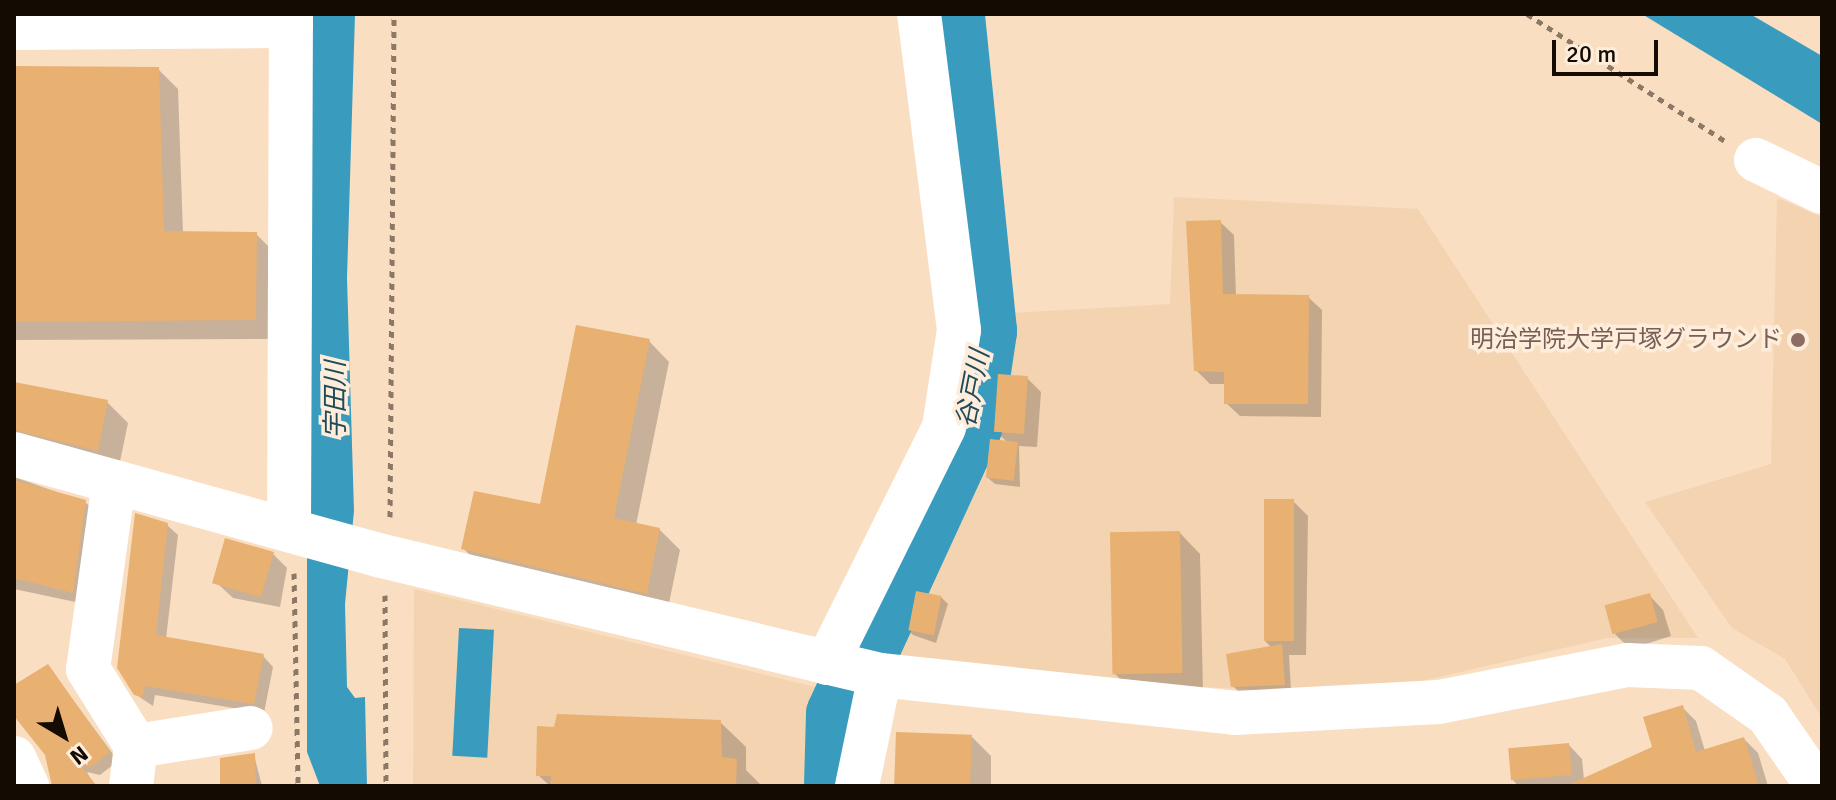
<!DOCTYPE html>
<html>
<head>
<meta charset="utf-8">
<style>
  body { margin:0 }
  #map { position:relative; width:1836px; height:800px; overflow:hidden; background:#f9dec1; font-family:Signika,"Noto Sans JP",sans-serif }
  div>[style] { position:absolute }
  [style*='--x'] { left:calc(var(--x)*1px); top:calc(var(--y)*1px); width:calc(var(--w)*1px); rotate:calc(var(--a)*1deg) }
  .built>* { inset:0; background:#f4d3b0 }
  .water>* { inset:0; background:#399bbe; transform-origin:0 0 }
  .shadow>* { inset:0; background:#0003 }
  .river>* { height:64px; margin:-32px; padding:0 32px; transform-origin:32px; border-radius:32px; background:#399bbe }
  .building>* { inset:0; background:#e8b071; transform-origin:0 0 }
  .path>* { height:5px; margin-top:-2.5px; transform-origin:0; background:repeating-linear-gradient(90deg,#8b7865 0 6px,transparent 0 12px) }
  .minor>* { height:44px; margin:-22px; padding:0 22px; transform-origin:22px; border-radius:22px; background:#fff }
  .dots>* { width:22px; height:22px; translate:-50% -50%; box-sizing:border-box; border:4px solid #feeddb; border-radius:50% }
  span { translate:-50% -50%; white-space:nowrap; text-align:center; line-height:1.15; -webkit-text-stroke:7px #feeddb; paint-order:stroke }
  .education-label { font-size:24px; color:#785e54 }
  .right { translate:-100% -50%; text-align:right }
  .water-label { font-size:26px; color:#214b5a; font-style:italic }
  .frame { position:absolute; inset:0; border:16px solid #140b03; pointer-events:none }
  .north { position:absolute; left:24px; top:696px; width:80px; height:80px; -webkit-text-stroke:6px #feeddb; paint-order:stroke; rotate:142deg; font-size:22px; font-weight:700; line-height:32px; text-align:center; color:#140b03 }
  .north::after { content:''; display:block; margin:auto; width:28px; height:36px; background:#140b03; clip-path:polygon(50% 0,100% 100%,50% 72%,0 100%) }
  .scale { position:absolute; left:1552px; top:40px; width:106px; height:36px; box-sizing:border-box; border:4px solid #140b03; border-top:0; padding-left:10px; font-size:24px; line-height:28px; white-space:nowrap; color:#140b03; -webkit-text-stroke:6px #feeddb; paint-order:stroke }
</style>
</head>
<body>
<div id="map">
  <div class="built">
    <i style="clip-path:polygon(1174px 197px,1418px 209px,1698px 638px,1607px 638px,1418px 682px,1259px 690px,845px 667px,905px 570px,971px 425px,995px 314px,1170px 304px)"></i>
    <i style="clip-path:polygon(1777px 198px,1822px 217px,1822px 718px,1785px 659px,1732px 628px,1645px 502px,1771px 464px)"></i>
    <i style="clip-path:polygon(414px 589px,819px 688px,809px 786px,413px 786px)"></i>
  </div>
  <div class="water">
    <i style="clip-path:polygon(307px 14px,355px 14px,347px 278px,354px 511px,345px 604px,347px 687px,355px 698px,365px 697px,367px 786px,320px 786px,307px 752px)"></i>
    <i style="clip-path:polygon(1642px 14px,1750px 14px,1822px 56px,1822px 124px)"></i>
    <i style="left:459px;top:628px;width:35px;height:128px;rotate:3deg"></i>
  </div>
  <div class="shadow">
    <i style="clip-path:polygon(14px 68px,158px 69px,178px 89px,183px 233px,256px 234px,276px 254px,276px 339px,14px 340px)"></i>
    <i style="clip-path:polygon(1220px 222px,1234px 235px,1236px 296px,1308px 297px,1322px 310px,1321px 417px,1240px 416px,1226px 403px,1226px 384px,1210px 384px,1196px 370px)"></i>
    <i style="clip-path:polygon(649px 341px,669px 362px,636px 525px,659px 529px,680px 550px,667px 613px,484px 569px,464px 549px,542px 506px)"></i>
    <i style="clip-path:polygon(1027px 378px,1041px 392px,1037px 447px,1019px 446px,1020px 487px,995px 484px,988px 478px,1008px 443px,996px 431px)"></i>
    <i style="clip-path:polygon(14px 384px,107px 402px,128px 423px,118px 471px,14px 451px)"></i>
    <i style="clip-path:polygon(14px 477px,85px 502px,98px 514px,85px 604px,14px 589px)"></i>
    <i style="clip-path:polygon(1293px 501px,1308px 516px,1306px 655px,1289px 655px,1291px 691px,1240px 693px,1233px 686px,1272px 648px,1265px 641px)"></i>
    <i style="clip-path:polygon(167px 525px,178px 535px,166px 639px,263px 656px,273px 667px,264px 713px,155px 695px,153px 706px,135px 694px)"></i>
    <i style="clip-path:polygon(1180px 533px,1200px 554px,1203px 692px,1136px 694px,1115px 674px)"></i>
    <i style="clip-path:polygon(273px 554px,287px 568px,280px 607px,233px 598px,218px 584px)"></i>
    <i style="clip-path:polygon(1649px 595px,1663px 610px,1671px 636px,1630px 649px,1615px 634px,1607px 608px)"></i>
    <i style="clip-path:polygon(941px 597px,948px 604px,936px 643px,913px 635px,906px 628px)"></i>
    <i style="clip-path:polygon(48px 666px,118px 761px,100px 775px,87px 772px,94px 786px,56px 786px,47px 754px,14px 712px,14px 687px)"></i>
    <i style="clip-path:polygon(1683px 708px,1696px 721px,1705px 751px,1744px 739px,1758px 753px,1768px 786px,1518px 786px,1512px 779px,1569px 745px,1582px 759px,1584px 780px,1654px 748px)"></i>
    <i style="clip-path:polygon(720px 722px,746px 747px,746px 770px,762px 786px,550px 786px,538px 775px)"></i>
    <i style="clip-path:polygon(971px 736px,991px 756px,991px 786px,897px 786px)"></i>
    <i style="clip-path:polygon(254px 755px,262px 786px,222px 785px)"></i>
  </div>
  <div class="river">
    <i style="--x:836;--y:786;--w:72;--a:-88.4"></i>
    <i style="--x:838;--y:714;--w:318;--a:-65.3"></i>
    <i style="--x:971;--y:425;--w:95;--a:-81.5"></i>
    <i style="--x:985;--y:331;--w:319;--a:-95.8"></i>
  </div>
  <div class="building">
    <i style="clip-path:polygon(14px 66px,159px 67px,164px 231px,257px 232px,256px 320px,14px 322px)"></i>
    <i style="clip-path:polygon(1221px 220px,1223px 294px,1309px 295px,1308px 404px,1224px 404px,1224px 372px,1194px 371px,1186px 221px)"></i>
    <i style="clip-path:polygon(576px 325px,650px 339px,614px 518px,660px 528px,647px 594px,461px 549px,474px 491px,540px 504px)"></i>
    <i style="left:998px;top:374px;width:30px;height:58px;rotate:4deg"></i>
    <i style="clip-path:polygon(14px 382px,108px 400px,98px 451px,14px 430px)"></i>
    <i style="left:990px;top:439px;width:28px;height:39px;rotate:6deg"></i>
    <i style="clip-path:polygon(14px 480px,86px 500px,73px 593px,14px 578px)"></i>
    <i style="left:1294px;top:499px;width:142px;height:30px;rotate:90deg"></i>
    <i style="clip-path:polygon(135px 513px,168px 523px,156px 635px,264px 654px,254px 704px,145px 686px,143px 697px,134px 695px,117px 668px)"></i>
    <i style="left:1180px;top:531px;width:142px;height:70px;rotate:89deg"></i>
    <i style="left:225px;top:538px;width:51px;height:47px;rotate:16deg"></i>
    <i style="left:916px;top:591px;width:26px;height:40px;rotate:11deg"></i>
    <i style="left:1650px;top:593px;width:30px;height:47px;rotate:75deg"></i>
    <i style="clip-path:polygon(1282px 644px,1285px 685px,1231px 687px,1226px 654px)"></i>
    <i style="clip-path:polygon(48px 664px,110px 752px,91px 767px,80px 765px,97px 786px,52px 786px,45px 755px,14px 716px,14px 685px)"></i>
    <i style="clip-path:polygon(1683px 705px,1696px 752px,1744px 737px,1759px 786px,1566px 786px,1652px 747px,1643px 717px)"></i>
    <i style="clip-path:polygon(557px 714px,721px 720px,722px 757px,737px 759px,736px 786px,550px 786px,551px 776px,536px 776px,537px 726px,554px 727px)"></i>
    <i style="left:896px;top:732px;width:76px;height:54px;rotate:2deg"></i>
    <i style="left:1569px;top:743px;width:32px;height:61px;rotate:85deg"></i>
    <i style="clip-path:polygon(255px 753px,256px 785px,220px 786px,220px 758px)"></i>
  </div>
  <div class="path">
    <i style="--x:1527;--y:14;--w:235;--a:32.7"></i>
    <i style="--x:390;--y:517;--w:503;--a:-89.54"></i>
    <i style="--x:294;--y:573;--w:213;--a:88.9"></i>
    <i style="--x:385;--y:595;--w:191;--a:89.7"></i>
  </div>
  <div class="minor">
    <i style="--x:14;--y:28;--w:277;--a:-0.4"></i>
    <i style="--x:1756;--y:160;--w:73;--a:25.9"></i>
    <i style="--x:14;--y:454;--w:378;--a:15.5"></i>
    <i style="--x:378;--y:555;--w:516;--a:13.44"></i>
    <i style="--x:880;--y:675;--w:357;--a:6.1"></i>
    <i style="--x:1235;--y:713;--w:204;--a:-3.1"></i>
    <i style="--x:1439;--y:702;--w:192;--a:-11.1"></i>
    <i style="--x:1627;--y:665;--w:74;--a:2.3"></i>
    <i style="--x:1701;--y:668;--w:82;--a:35"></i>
    <i style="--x:1768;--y:715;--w:86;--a:55.4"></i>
    <i style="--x:114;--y:482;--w:189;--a:97.9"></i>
    <i style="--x:88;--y:669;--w:91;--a:58.1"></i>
    <i style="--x:136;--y:746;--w:40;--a:97.1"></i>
    <i style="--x:289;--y:529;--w:515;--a:-89.78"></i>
    <i style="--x:827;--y:663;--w:263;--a:-63.6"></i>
    <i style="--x:944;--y:427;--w:98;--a:-81.2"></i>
    <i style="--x:959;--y:330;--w:319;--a:-97.2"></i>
    <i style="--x:136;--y:746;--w:116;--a:-8.9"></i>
    <i style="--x:14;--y:758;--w:31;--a:65"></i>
    <i style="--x:857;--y:786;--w:113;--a:-78.3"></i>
  </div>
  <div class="dots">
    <i style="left:1798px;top:340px;background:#8d6e63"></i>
  </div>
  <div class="education-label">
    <span class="right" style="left:1782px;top:340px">明治学院大学戸塚グラウンド</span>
  </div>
  <div class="water-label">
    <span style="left:974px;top:389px;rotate:-79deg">谷戸川</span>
    <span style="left:337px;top:400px;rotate:-90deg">宇田川</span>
  </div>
  <div class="frame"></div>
  <div class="north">N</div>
  <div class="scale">20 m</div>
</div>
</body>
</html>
